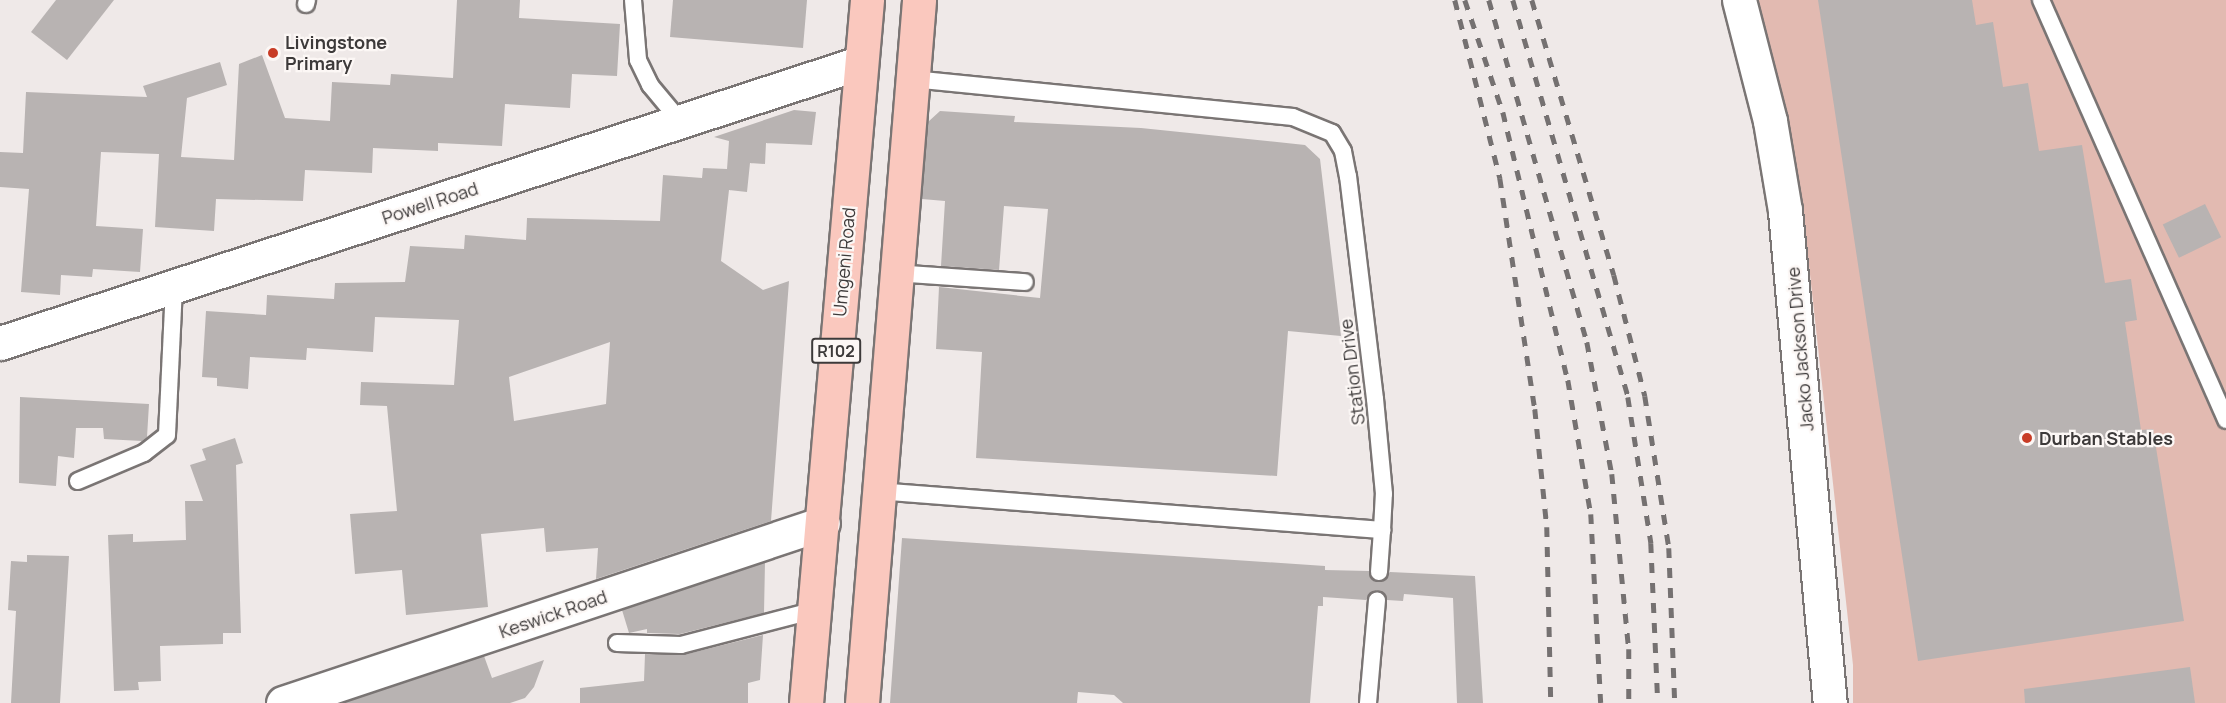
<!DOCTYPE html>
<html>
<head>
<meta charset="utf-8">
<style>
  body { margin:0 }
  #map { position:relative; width:2226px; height:703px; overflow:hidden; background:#efe9e8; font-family:Manrope,sans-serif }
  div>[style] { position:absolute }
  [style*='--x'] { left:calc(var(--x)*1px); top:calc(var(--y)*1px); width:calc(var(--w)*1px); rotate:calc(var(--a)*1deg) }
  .green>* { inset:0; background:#e2bab1 }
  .building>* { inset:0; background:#b8b3b2; transform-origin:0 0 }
  .roads { filter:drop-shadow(2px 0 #7a7574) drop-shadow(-2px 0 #7a7574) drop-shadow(0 2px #7a7574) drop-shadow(0 -2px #7a7574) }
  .service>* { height:16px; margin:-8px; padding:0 8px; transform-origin:8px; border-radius:8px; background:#fff }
  .minor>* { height:33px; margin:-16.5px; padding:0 16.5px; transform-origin:16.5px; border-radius:16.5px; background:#fff }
  .primary>* { height:33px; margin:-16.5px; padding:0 16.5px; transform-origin:16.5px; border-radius:16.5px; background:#fac8be }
  .rail>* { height:4.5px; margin-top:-2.25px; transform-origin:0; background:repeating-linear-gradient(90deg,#757171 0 10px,transparent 0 20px) }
  .dots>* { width:16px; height:16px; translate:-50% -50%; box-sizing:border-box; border:3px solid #fcf7f5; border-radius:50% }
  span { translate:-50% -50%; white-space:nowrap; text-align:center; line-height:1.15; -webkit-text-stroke:4.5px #fcf7f5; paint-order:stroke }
  .shield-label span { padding:2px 4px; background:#fcf7f5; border:2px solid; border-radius:4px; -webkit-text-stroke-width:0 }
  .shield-label { font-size:16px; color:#3d3a3a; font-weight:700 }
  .poi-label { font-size:18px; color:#3d3a3a; font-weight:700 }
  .left { translate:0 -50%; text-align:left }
  .street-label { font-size:18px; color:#3d3a3a }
</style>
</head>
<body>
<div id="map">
  <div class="green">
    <i style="clip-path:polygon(1755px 0,2226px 0,2226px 703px,1853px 703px,1853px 665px,1803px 211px)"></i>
  </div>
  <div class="building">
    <i style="clip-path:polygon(56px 0,114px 0,67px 60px,31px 32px)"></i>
    <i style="clip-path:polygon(457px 0,520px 0,519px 18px,620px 24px,617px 76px,572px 74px,570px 108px,505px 104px,502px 146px,438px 143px,438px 151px,373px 148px,372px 173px,305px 170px,303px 201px,216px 199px,214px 231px,155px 227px,159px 154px,101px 152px,96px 226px,143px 229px,140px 272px,93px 269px,92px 277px,61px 275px,60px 295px,21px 292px,29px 189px,0 187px,0 152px,23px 153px,26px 92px,147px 97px,143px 86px,220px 62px,227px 85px,187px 98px,181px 157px,234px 160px,239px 64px,262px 55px,285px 118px,330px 121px,332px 82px,390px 85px,391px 74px,453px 78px)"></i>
    <i style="clip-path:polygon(673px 0,807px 0,803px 48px,670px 37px)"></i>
    <i style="clip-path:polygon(1818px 0,1972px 0,1976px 25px,1993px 22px,2003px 87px,2028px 83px,2039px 151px,2082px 145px,2105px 283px,2131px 279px,2137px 320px,2125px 322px,2141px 430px,2153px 429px,2184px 621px,1918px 661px)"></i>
    <i style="clip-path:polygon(evenodd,794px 110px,816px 112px,812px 145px,766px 143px,765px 164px,750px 163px,747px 192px,729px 190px,721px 261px,763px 290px,789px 281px,771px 521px,596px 579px,598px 548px,546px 552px,544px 528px,481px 534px,488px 607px,406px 615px,402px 570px,355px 574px,350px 514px,397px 511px,387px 406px,360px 405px,361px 382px,454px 385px,459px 320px,375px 317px,373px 352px,307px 348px,306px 360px,250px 357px,248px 389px,217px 386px,217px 378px,202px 377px,206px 311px,266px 315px,267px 295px,334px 299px,335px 283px,405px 282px,410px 246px,464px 249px,465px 235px,526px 240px,527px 218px,660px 221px,663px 175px,702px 178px,703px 168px,727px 169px,729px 141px,714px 137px,794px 110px,610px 342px,606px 404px,514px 421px,509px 377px,610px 342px)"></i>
    <i style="clip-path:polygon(940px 111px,1015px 116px,1014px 122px,1141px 128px,1305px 145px,1320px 159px,1341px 336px,1288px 331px,1277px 476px,976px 458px,982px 352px,936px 349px,939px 287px,1040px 298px,1048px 209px,1004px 206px,999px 270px,941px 266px,945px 201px,922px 199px,928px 122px)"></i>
    <i style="left:2205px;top:204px;width:37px;height:47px;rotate:64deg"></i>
    <i style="clip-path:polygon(20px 397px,149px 404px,147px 437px,142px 441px,104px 439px,103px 428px,76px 428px,74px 458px,58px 456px,56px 486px,19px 483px)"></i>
    <i style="clip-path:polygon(235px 438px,243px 463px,236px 465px,241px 633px,223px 633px,223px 644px,160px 646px,161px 681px,138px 682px,139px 690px,114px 691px,108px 535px,133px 534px,133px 542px,186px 540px,185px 501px,203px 501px,190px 465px,206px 460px,202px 449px)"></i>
    <i style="clip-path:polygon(902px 538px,1325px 566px,1325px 570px,1369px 571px,1378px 582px,1390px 572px,1475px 576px,1483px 703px,1457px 703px,1453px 598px,1404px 594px,1403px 601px,1387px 600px,1377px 590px,1366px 600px,1323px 597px,1323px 606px,1318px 606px,1310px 703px,1123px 703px,1114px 695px,1078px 692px,1077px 703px,890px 703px)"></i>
    <i style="clip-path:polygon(27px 555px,69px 556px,60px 703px,11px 703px,16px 611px,8px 610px,11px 561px,27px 562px)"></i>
    <i style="clip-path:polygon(765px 562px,764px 613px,680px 634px,647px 633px,647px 629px,629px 633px,622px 610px)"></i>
    <i style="clip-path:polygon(763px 635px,760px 680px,748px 683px,748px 703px,580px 703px,580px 688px,644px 681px,645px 654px,683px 655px)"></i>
    <i style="clip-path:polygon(484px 656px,492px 678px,544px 660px,534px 687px,525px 698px,510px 703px,343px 703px)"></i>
    <i style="clip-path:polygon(2190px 667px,2195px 703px,2025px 703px,2024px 689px)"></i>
  </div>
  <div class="roads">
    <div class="service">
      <i style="--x:633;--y:0;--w:60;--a:85.2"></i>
      <i style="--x:638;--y:60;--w:28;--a:64"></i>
      <i style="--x:650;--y:85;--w:47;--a:50.2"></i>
      <i style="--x:2041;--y:0;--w:459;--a:66.2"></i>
      <i style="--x:306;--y:4;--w:4;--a:-76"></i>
      <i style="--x:895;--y:273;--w:130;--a:4"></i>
      <i style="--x:78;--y:481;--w:72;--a:-23"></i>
      <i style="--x:144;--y:453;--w:29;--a:-38"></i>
      <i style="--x:167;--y:435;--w:149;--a:-87.3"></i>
      <i style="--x:877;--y:491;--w:507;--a:4.42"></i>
      <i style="--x:1382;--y:530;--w:36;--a:-87"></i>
      <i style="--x:1384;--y:494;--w:95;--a:-95.4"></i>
      <i style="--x:1375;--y:399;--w:224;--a:-96.9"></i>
      <i style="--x:1348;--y:177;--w:26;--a:-101"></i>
      <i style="--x:1343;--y:151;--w:21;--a:-121"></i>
      <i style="--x:1332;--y:133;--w:42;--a:-157.7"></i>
      <i style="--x:1293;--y:117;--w:385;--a:-174.3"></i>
      <i style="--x:1379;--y:572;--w:42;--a:-85.9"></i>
      <i style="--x:617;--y:643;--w:64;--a:1.8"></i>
      <i style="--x:681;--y:645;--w:138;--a:-14.6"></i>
      <i style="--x:1368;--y:703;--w:103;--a:-85"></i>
    </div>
    <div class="minor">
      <i style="--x:1739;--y:0;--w:125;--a:75.6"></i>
      <i style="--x:1770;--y:121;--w:91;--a:80.5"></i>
      <i style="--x:1785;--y:211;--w:494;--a:84.8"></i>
      <i style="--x:0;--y:343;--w:903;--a:-18.05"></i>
      <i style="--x:283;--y:703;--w:569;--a:-18.43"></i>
    </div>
    <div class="primary">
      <i style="--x:806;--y:703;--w:706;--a:-85.04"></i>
      <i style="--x:862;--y:703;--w:705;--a:-85.36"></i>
    </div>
  </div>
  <div class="rail">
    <i style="--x:1455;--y:0;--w:184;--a:75.8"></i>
    <i style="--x:1500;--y:178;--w:234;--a:81.4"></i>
    <i style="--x:1535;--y:409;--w:119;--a:84.2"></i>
    <i style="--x:1547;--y:527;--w:176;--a:88.7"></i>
    <i style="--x:1465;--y:0;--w:118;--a:71.3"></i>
    <i style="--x:1503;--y:112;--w:276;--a:76.4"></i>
    <i style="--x:1568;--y:380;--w:136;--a:80.3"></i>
    <i style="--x:1591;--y:514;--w:189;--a:87"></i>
    <i style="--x:1489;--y:0;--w:356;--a:74"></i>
    <i style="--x:1587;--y:342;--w:134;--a:79.3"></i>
    <i style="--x:1612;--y:474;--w:176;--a:84.5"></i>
    <i style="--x:1629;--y:649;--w:54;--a:90"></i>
    <i style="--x:1513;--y:0;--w:413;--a:73.8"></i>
    <i style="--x:1628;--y:397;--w:148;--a:81"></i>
    <i style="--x:1651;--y:543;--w:160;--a:87.5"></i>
    <i style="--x:1532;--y:0;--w:287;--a:73.4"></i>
    <i style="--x:1614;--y:275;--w:125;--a:75.6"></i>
    <i style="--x:1645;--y:396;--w:154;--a:81"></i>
    <i style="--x:1669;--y:548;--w:155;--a:87.8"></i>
  </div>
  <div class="dots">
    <i style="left:273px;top:53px;background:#c83c26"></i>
    <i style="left:2027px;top:438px;background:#c83c26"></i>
  </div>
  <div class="shield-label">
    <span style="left:836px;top:351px">R102</span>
  </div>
  <div class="poi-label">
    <span class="left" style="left:285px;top:53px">Livingstone<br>Primary</span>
    <span class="left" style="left:2039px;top:438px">Durban Stables</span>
  </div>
  <div class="street-label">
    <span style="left:430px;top:203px;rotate:-18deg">Powell Road</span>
    <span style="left:844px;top:262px;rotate:-85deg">Umgeni Road</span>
    <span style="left:1800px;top:349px;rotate:-95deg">Jacko Jackson Drive</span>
    <span style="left:1352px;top:372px;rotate:-97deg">Station Drive</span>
    <span style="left:553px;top:614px;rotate:-19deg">Keswick Road</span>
  </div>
</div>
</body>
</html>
